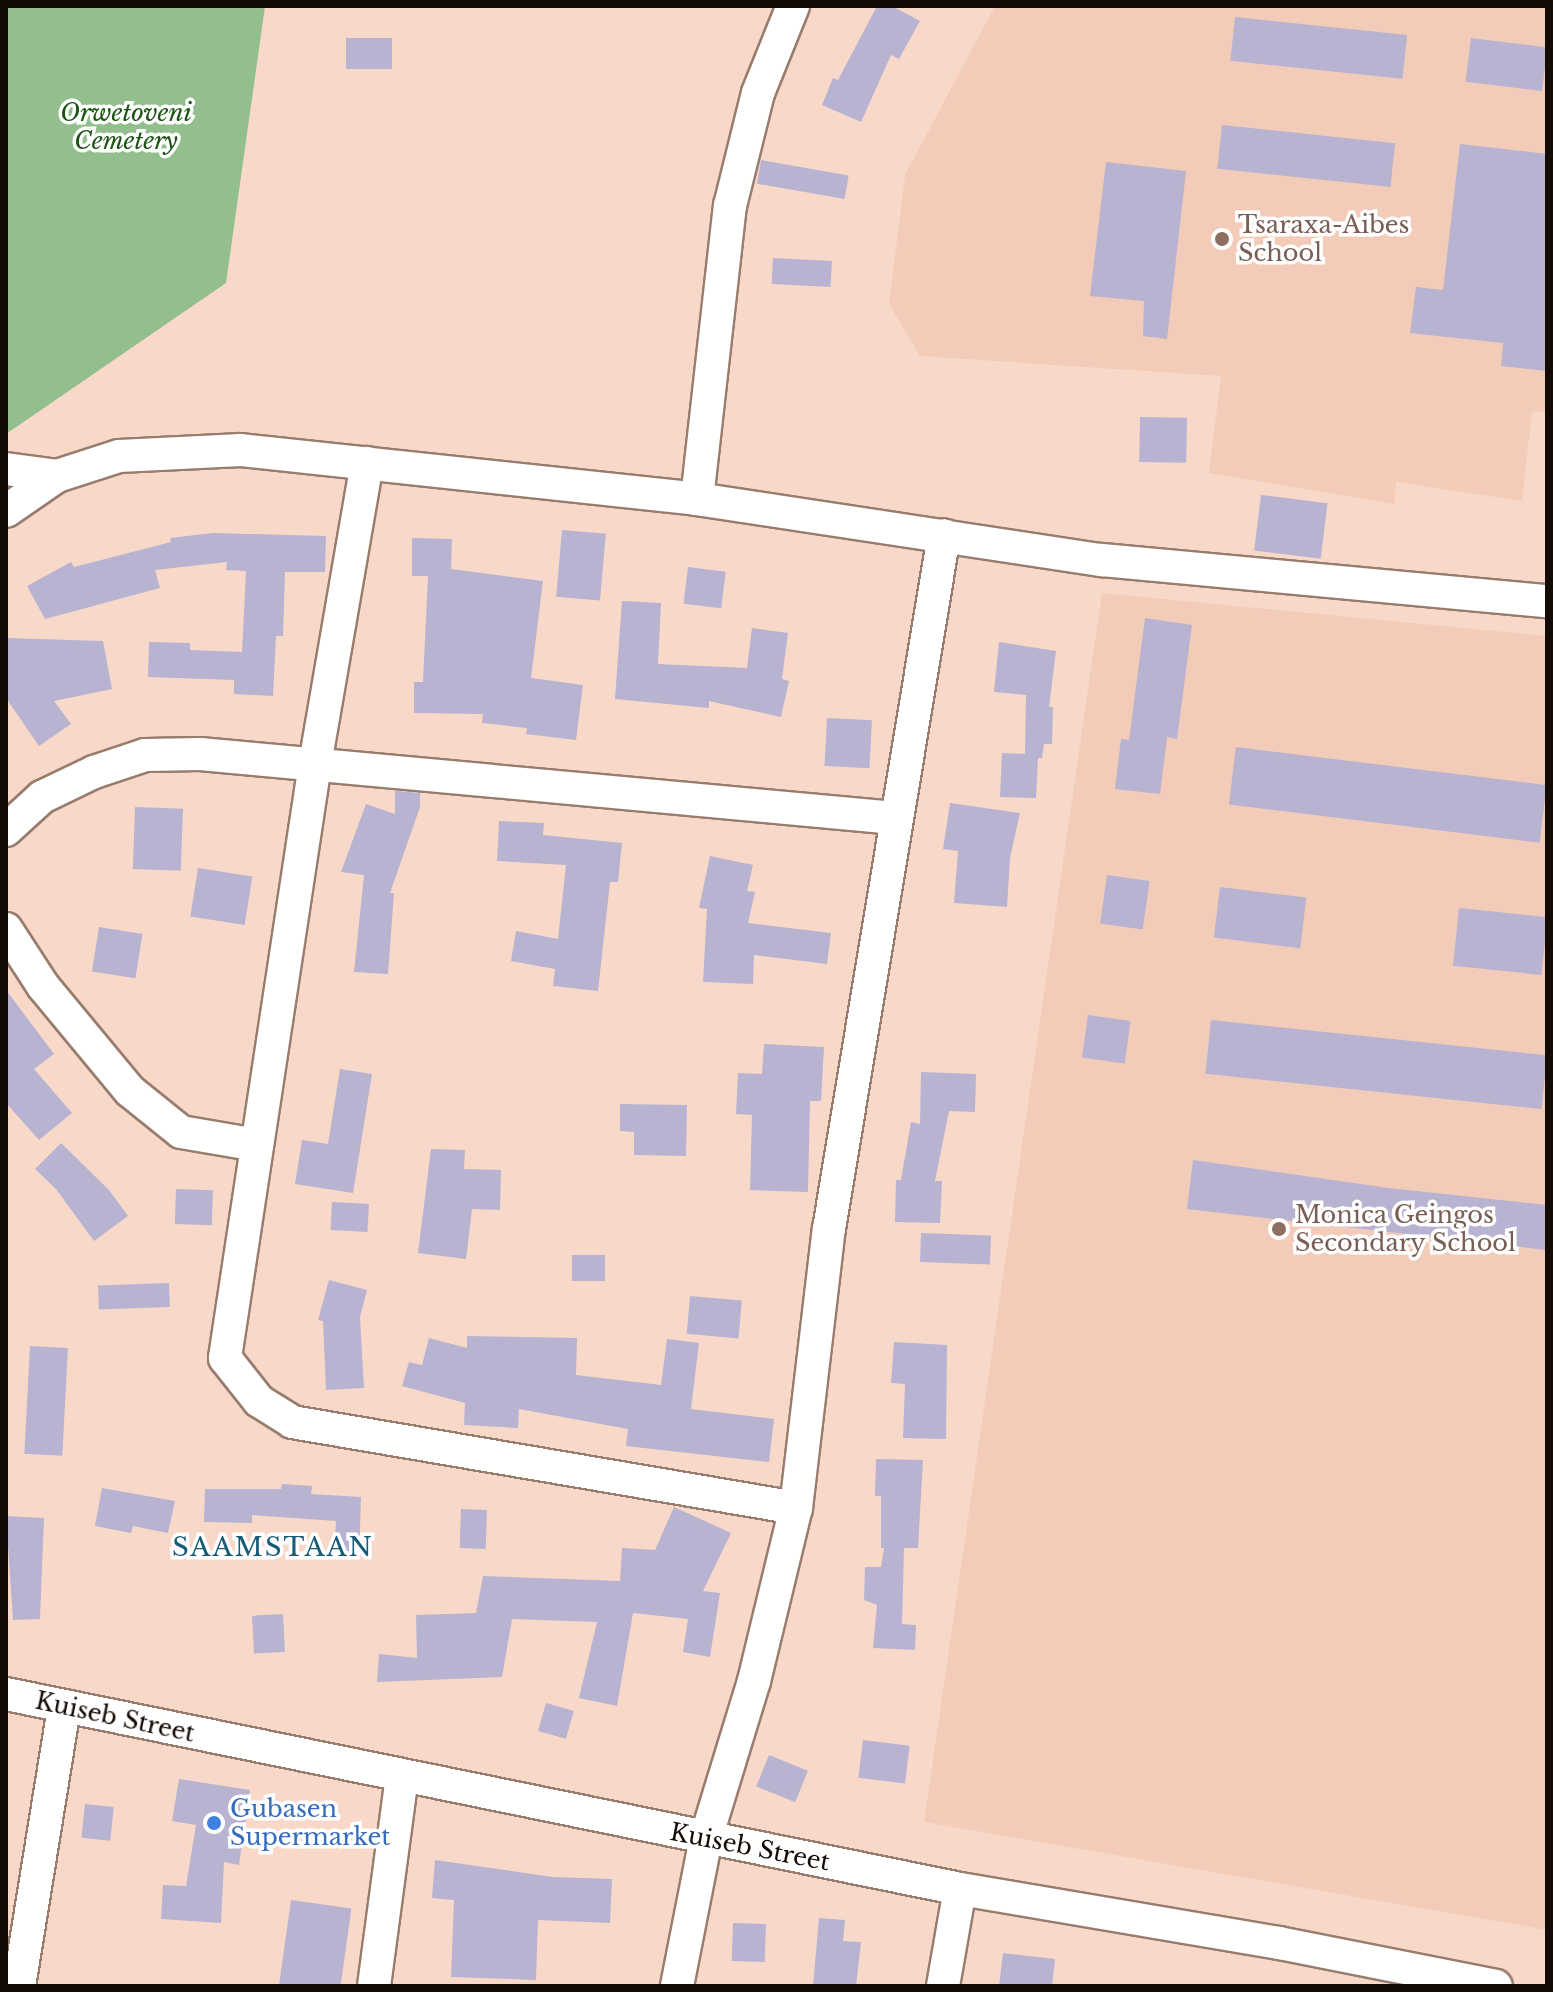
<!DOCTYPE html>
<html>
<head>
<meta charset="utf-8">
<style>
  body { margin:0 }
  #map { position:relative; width:1553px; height:1992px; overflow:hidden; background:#f8d9c9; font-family:"Libre Baskerville",serif }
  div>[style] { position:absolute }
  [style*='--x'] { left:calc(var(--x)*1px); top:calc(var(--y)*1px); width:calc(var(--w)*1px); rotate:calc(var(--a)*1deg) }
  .built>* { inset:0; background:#f2ccb8 }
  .green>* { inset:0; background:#93be8d }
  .building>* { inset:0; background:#b7b3d0; transform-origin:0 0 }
  .roads { filter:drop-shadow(2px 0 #987c6d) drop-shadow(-2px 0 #987c6d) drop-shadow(0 2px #987c6d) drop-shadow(0 -2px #987c6d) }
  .minor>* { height:32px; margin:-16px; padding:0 16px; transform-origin:16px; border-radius:16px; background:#fff }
  .dots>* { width:22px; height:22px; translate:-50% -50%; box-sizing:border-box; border:4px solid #fff; border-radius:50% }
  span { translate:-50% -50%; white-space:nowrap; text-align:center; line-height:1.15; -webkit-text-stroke:7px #fff; paint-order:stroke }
  .park-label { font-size:24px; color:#1a5312; font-style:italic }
  .education-label { font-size:24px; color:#785e54 }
  .left { translate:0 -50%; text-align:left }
  .street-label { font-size:24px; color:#150b06 }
  .shop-label { font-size:24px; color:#366cbe }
  .neighbourhood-label { font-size:26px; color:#175b78; letter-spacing:2px }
  .frame { position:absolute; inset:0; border:8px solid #150b06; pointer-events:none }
</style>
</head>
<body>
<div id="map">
  <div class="built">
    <i style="clip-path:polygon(995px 6px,1547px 6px,1547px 412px,1532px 411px,1522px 501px,1396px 482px,1394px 504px,1209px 473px,1221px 376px,920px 356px,889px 304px,905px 175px)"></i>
    <i style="clip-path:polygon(1102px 593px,1547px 636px,1547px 1930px,924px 1822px)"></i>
  </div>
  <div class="green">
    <i style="clip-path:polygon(6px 6px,265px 6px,226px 283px,6px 434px)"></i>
  </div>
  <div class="building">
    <i style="clip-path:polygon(877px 6px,892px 6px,920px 21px,899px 59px,891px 55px,861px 122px,822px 105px,833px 78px,838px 80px)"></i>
    <i style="left:1235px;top:17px;width:173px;height:44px;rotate:6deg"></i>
    <i style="left:392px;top:38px;width:31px;height:46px;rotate:90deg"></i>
    <i style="left:1471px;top:38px;width:77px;height:44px;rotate:7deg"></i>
    <i style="left:1222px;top:125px;width:174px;height:44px;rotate:6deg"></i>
    <i style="clip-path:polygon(1460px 144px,1547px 154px,1547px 371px,1501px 366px,1503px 343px,1410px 333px,1416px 287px,1443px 290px)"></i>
    <i style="left:761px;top:160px;width:89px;height:24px;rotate:10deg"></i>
    <i style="clip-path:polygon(1106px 162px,1186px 171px,1167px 339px,1143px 336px,1144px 301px,1090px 296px)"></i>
    <i style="left:773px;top:258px;width:59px;height:26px;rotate:3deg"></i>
    <i style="left:1140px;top:417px;width:47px;height:45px;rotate:1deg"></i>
    <i style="left:1261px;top:495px;width:67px;height:56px;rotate:7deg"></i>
    <i style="left:562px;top:530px;width:44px;height:67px;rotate:5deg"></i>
    <i style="clip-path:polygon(213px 533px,326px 536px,325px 572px,285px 572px,283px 636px,276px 636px,273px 696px,234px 694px,234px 680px,148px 677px,149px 642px,190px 643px,190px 650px,242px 652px,246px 571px,226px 570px,227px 562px,155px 570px,160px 588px,45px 619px,27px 586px,71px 562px,74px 567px,171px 542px,170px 538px)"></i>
    <i style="clip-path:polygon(412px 538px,452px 539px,451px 569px,543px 581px,531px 678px,583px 685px,576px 740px,526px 734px,527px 728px,482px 723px,483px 714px,414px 713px,414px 682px,423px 682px,428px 576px,412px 576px)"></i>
    <i style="left:688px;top:567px;width:38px;height:37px;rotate:7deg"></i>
    <i style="clip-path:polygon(622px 601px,661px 603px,658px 664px,747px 668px,752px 628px,788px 633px,782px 679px,789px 681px,781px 717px,709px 701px,709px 708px,615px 699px)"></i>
    <i style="clip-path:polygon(1145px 618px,1192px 625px,1177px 739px,1167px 737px,1160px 794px,1115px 789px,1121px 739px,1129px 740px)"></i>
    <i style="clip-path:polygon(6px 638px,103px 641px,112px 689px,54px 701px,71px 724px,39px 746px,6px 698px)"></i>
    <i style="clip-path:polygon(999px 642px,1056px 651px,1049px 707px,1053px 707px,1052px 744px,1044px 744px,1042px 758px,1038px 758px,1036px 798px,1000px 797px,1002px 753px,1025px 754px,1026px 695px,994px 692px)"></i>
    <i style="left:827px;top:718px;width:45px;height:48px;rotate:3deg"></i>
    <i style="left:1236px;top:747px;width:313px;height:58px;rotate:7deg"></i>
    <i style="clip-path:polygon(395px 791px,420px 793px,420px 807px,390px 893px,394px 893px,388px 974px,354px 972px,364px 875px,341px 872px,366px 804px,395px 814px)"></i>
    <i style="clip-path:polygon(950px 803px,1020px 813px,1010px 858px,1007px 907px,954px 903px,958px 851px,943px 849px)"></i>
    <i style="left:135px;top:807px;width:48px;height:62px;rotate:2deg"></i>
    <i style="clip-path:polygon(499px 821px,544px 823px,543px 835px,622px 843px,618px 882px,610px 882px,598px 991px,553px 986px,555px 969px,511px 961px,516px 931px,558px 939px,566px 865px,497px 861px)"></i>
    <i style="clip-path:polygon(710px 856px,753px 865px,747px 891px,755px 892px,748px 923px,831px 933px,827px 964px,754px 955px,753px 984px,703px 982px,707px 909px,699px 908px)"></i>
    <i style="left:198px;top:868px;width:55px;height:49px;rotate:9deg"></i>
    <i style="left:1107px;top:875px;width:43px;height:49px;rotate:8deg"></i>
    <i style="left:1220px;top:887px;width:87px;height:51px;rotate:7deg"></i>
    <i style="left:1459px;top:908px;width:89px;height:58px;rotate:6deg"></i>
    <i style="left:99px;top:927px;width:44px;height:45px;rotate:9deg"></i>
    <i style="clip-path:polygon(6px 990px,54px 1054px,34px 1069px,72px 1113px,39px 1140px,6px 1103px)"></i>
    <i style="left:1088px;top:1015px;width:43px;height:43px;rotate:8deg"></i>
    <i style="left:1211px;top:1020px;width:338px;height:54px;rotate:6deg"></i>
    <i style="clip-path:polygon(764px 1044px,824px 1047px,821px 1101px,810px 1101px,808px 1192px,750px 1190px,752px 1115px,736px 1114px,738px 1073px,762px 1074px)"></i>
    <i style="clip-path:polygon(340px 1069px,372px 1074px,353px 1193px,295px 1184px,302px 1140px,328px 1144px)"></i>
    <i style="clip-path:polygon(921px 1072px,976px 1074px,975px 1112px,949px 1111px,935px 1181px,942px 1181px,940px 1223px,895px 1222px,896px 1180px,901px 1180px,911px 1122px,920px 1124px)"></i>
    <i style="clip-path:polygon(620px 1104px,687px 1105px,686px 1156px,634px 1155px,634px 1132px,620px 1131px)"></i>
    <i style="clip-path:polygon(61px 1143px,109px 1190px,128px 1216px,94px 1241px,56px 1189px,35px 1169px)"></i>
    <i style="clip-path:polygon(431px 1149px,465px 1150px,464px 1169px,501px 1170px,500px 1210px,472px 1209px,466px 1259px,418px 1253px)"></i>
    <i style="clip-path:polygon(1193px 1160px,1388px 1188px,1547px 1205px,1547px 1250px,1187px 1209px)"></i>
    <i style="left:176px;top:1189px;width:37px;height:35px;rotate:2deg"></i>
    <i style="left:332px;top:1202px;width:37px;height:28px;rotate:3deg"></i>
    <i style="left:921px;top:1233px;width:70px;height:29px;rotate:2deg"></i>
    <i style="left:572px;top:1255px;width:33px;height:26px"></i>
    <i style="clip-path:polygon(329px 1280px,367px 1290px,360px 1317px,364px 1388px,326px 1390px,323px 1321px,318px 1320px)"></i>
    <i style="left:169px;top:1283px;width:24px;height:71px;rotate:88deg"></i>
    <i style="left:690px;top:1296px;width:52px;height:38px;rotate:5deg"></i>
    <i style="clip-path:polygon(467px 1336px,577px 1338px,576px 1375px,661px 1385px,667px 1339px,699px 1343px,691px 1409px,774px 1419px,769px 1462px,626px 1446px,628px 1429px,519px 1409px,518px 1428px,464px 1425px,465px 1403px,402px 1386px,409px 1362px,422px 1365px,429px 1338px,467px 1348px)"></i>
    <i style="clip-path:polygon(894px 1342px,947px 1345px,946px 1439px,903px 1438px,905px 1384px,891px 1383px)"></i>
    <i style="left:30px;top:1346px;width:38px;height:108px;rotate:3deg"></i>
    <i style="clip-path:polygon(876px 1459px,923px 1460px,918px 1548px,904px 1548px,902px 1624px,916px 1625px,915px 1650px,873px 1648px,877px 1605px,864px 1600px,865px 1567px,881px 1567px,884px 1548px,881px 1548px,881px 1496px,875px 1496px)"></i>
    <i style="clip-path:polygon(282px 1484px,312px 1486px,311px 1494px,361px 1497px,359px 1558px,334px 1557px,336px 1521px,252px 1515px,252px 1523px,204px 1522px,205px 1489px,281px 1489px)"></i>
    <i style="clip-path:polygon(102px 1488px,175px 1501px,168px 1533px,133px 1526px,131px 1533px,95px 1526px)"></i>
    <i style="clip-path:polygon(674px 1507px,731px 1533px,703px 1591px,720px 1593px,710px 1657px,683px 1652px,688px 1619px,633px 1613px,617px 1706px,579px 1698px,597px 1622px,512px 1619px,502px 1677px,377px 1682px,379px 1654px,417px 1658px,416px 1615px,476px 1613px,483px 1576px,620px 1581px,622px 1548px,655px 1550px)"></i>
    <i style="left:461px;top:1509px;width:26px;height:39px;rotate:2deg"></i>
    <i style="clip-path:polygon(6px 1516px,44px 1518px,40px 1619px,13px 1620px)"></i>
    <i style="left:283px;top:1614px;width:38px;height:31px;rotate:87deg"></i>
    <i style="left:546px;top:1703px;width:29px;height:29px;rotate:16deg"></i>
    <i style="left:863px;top:1740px;width:47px;height:38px;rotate:7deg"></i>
    <i style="left:769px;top:1755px;width:42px;height:34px;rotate:22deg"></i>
    <i style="clip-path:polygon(179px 1779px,250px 1790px,239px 1865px,224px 1862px,221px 1923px,161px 1919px,163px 1885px,186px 1886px,196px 1825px,172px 1821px)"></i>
    <i style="left:85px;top:1804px;width:29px;height:34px;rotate:6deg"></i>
    <i style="clip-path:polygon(435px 1860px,553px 1877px,612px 1879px,610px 1923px,538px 1920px,536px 1980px,451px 1977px,454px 1900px,432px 1898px)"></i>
    <i style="left:291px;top:1900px;width:61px;height:87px;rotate:8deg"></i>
    <i style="clip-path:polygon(819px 1918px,845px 1920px,843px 1941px,861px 1942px,856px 1986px,813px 1986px)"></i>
    <i style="left:733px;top:1923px;width:33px;height:38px;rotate:2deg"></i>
    <i style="clip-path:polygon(1003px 1953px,1055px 1959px,1052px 1986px,999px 1986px)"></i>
  </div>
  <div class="roads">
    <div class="minor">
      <i style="--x:367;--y:463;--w:305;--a:99.8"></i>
      <i style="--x:315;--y:764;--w:601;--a:98.62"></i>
      <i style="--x:225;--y:1358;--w:55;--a:51.7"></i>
      <i style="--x:259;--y:1401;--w:39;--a:32"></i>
      <i style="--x:292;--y:1422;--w:511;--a:9.68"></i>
      <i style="--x:6;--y:469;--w:51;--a:7.8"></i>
      <i style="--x:697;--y:499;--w:295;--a:-83.6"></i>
      <i style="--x:730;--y:206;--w:116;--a:-76.1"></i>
      <i style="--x:758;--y:93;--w:94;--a:-68.1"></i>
      <i style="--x:6;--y:511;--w:62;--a:-34.5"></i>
      <i style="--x:57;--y:476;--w:65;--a:-17.9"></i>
      <i style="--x:119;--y:456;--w:122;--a:-2.8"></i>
      <i style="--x:241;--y:450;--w:459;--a:6.1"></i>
      <i style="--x:697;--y:499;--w:410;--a:8.6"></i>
      <i style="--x:1102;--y:560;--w:447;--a:5.3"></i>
      <i style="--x:6;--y:830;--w:49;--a:-42.5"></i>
      <i style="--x:42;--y:797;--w:58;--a:-25.7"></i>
      <i style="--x:94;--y:772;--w:54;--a:-18.4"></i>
      <i style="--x:145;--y:755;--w:55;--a:-1"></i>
      <i style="--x:200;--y:754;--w:698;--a:5.26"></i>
      <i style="--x:6;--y:929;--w:68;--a:57"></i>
      <i style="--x:43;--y:986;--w:136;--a:50.4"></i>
      <i style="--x:130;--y:1091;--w:65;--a:38.8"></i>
      <i style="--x:181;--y:1132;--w:77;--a:9.7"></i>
      <i style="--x:6;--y:1694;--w:974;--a:11.55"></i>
      <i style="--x:960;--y:1889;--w:324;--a:9.6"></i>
      <i style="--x:1279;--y:1943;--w:221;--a:11.2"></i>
      <i style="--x:19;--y:1986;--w:283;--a:-80.8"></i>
      <i style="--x:374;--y:1986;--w:212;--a:-82.4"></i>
      <i style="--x:677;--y:1986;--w:151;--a:-78.9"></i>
      <i style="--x:706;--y:1838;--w:164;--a:-73"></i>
      <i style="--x:754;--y:1681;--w:178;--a:-76.4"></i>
      <i style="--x:796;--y:1508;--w:281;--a:-83.3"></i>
      <i style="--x:829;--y:1229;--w:703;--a:-80.59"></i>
      <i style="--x:943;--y:1986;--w:98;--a:-80.1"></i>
    </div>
  </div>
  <div class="dots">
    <i style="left:1222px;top:239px;background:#8d6e63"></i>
    <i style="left:1279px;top:1229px;background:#8d6e63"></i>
    <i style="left:214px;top:1823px;background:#3f7fe0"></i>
  </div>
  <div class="park-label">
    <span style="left:126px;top:127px">Orwetoveni<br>Cemetery</span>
  </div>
  <div class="education-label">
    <span class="left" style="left:1238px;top:239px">Tsaraxa-Aibes<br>School</span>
    <span class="left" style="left:1295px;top:1229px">Monica Geingos<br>Secondary School</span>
  </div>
  <div class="street-label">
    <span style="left:115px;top:1717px;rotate:12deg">Kuiseb Street</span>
    <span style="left:750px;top:1847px;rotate:11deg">Kuiseb Street</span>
  </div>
  <div class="shop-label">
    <span class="left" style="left:230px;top:1823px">Gubasen<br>Supermarket</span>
  </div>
  <div class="neighbourhood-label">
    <span style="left:273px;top:1548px">SAAMSTAAN</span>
  </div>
  <div class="frame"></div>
</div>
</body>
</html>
